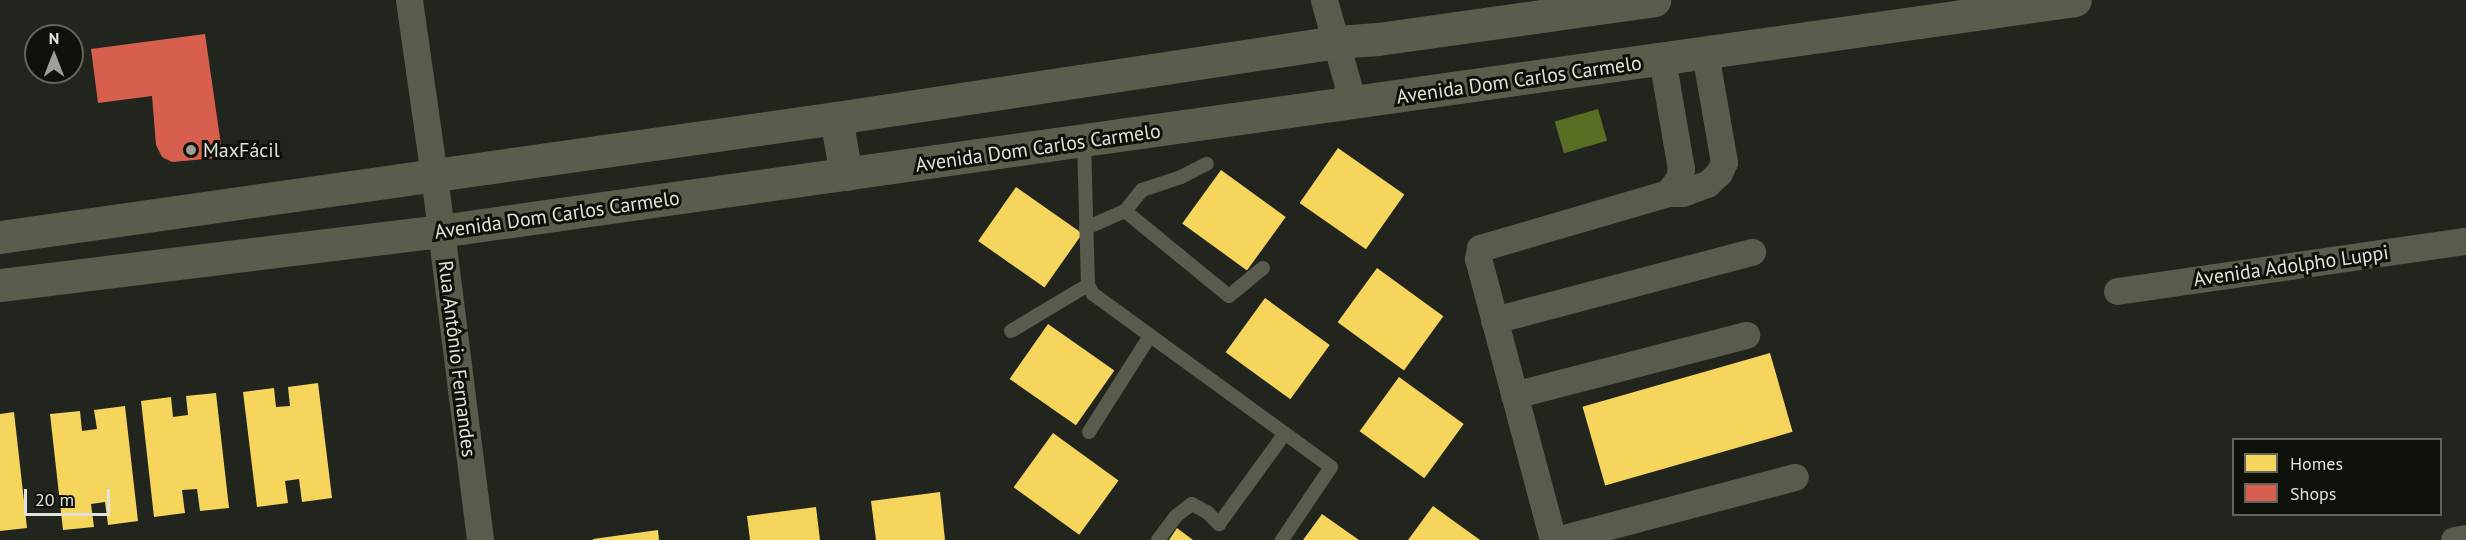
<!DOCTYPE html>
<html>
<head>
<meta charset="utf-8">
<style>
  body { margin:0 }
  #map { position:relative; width:2466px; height:540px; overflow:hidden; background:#22241e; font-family:"PT Sans",sans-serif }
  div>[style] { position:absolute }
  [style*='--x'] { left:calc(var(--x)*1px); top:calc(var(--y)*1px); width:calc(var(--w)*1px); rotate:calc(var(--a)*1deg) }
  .water>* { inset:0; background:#596e22; transform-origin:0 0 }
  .homes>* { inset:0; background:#f6d55c; transform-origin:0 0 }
  .shops>* { inset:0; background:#d6604d }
  .lane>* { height:14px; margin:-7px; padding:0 7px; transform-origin:7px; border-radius:7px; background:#575c4c }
  .street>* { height:27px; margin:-13.5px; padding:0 13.5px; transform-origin:13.5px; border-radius:13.5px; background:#575c4c }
  .secondary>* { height:33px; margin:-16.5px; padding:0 16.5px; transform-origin:16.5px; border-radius:16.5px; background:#585e4c }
  .dots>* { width:16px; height:16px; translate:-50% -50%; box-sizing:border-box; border:3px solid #0e100a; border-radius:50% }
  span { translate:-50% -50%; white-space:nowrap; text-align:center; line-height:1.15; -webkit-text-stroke:6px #0e100a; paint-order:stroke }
  .street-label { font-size:20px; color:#e0e3da }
  .poi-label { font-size:20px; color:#e0e3da }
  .left { translate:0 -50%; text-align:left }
  .legend { position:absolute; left:2232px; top:438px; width:210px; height:78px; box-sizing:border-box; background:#0e100a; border:2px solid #62645d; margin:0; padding:8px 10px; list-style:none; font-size:18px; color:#e0e3da }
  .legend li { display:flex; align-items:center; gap:12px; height:30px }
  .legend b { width:30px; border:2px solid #62645d }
  .north { position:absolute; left:24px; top:24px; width:60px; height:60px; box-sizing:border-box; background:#0e100a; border:2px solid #62645d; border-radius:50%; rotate:0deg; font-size:16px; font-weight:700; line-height:24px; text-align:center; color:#e0e3da }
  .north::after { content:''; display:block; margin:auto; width:21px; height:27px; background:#9ea098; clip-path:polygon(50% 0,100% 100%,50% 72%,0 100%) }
  .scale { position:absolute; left:24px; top:489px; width:86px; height:27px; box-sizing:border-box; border:3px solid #e0e3da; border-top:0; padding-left:8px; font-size:18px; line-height:21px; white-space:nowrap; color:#e0e3da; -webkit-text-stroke:4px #0e100a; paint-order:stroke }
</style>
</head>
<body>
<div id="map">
  <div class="water">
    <i style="left:1598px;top:109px;width:33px;height:45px;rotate:74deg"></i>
  </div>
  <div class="homes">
    <i style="left:1338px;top:148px;width:81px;height:67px;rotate:35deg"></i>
    <i style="left:1221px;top:170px;width:80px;height:66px;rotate:36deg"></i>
    <i style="left:1016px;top:187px;width:81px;height:66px;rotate:35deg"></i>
    <i style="left:1377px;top:268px;width:82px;height:67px;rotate:36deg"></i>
    <i style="left:1265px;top:298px;width:80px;height:67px;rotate:36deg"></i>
    <i style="left:1048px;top:324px;width:81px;height:67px;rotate:35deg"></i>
    <i style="left:1770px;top:353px;width:82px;height:195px;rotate:74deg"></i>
    <i style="left:1399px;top:377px;width:80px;height:67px;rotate:36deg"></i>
    <i style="clip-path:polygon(318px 383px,332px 498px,302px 502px,299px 479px,285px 481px,288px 503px,257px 507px,243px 392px,274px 388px,276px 407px,290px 406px,288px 387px)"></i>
    <i style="clip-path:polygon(216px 393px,229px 508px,200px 511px,197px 489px,182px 490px,185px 513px,154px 517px,141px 401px,171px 397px,173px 417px,188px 415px,186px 396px)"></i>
    <i style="clip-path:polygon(125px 406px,138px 521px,108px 525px,105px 502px,91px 504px,94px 527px,63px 530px,50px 414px,80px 411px,82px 431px,97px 429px,94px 410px)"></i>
    <i style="clip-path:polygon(14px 412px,27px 528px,0 531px,0 414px)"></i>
    <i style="left:1053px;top:433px;width:81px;height:67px;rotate:36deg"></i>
    <i style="clip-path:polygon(940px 492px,945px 540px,876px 540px,871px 501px)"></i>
    <i style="clip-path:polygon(1433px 506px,1480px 540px,1408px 540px)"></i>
    <i style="clip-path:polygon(816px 507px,820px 540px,750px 540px,747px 516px)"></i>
    <i style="clip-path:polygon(1322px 514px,1359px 540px,1303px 540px)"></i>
    <i style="clip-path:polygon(1177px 528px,1193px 540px,1169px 540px)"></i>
    <i style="clip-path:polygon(658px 530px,659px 540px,593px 540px,593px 539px)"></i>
  </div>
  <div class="shops">
    <i style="clip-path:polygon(205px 34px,221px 145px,220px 152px,217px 158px,172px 162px,162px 157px,156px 145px,152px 96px,98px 103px,91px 49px)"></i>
  </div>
  <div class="lane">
    <i style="--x:1084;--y:142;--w:143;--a:88.4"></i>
    <i style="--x:1088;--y:285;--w:10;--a:61"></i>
    <i style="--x:1093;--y:294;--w:294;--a:36"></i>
    <i style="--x:1331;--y:467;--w:88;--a:123.9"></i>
    <i style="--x:1125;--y:211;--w:134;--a:39.3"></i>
    <i style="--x:1229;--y:296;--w:44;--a:-39.5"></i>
    <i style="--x:1086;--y:228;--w:43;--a:-23.6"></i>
    <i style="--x:1125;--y:211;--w:27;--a:-51"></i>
    <i style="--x:1142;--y:190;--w:41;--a:-18.4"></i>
    <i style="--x:1181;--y:177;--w:29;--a:-27"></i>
    <i style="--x:1011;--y:331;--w:90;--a:-30.9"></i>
    <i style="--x:1089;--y:432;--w:114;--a:-57.6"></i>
    <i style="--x:1158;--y:540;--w:30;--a:-53"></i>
    <i style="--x:1176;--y:516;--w:20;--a:-37"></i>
    <i style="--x:1192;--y:504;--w:18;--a:29"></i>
    <i style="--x:1208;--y:513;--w:16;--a:45"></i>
    <i style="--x:1219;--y:524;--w:112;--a:-54"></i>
  </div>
  <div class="street">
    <i style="--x:409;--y:0;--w:177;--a:81.9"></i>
    <i style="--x:434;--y:175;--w:368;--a:82.8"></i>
    <i style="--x:1324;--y:0;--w:107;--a:74.3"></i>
    <i style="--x:1662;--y:59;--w:112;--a:80.2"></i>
    <i style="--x:1681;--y:169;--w:11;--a:105"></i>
    <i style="--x:1678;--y:180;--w:16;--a:128"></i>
    <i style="--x:2117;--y:291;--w:353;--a:-8.2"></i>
    <i style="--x:1494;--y:320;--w:267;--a:-14.8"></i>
    <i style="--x:1514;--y:395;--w:240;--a:-14.5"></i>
    <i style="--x:1553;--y:540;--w:291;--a:-104.9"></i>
    <i style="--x:1478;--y:259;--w:11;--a:-80"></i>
    <i style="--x:1480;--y:248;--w:196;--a:-16.3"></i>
    <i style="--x:1668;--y:193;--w:14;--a:0"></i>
    <i style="--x:1682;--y:193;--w:27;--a:-20"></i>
    <i style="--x:1707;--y:184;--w:16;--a:-43"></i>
    <i style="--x:1719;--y:173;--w:12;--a:-66"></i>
    <i style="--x:1724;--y:162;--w:111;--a:-99.9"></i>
    <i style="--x:1556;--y:540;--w:247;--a:-14.8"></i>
    <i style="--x:2454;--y:540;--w:12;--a:-9"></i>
  </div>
  <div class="secondary">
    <i style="--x:836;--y:118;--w:57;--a:79.9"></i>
    <i style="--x:0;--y:237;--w:844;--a:-8.1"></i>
    <i style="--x:836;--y:118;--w:507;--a:-8.63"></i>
    <i style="--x:1337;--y:42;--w:41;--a:-4.2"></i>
    <i style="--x:1378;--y:39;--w:279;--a:-8"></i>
    <i style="--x:0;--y:285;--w:443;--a:-7"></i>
    <i style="--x:440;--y:231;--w:1651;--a:-8.04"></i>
  </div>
  <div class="dots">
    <i style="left:191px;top:150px;background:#9ea098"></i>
  </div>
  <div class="street-label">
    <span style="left:1519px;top:80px;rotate:-8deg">Avenida Dom Carlos Carmelo</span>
    <span style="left:1038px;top:148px;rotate:-8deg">Avenida Dom Carlos Carmelo</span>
    <span style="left:557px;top:215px;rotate:-8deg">Avenida Dom Carlos Carmelo</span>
    <span style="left:2291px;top:266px;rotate:-8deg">Avenida Adolpho Luppi</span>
    <span style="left:457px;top:359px;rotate:83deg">Rua Antônio Fernandes</span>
  </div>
  <div class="poi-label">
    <span class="left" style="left:203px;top:150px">MaxFácil</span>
  </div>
  <ul class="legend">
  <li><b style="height:16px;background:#f6d55c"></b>Homes</li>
  <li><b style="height:16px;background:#d6604d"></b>Shops</li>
  </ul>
  <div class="north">N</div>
  <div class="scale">20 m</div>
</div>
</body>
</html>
